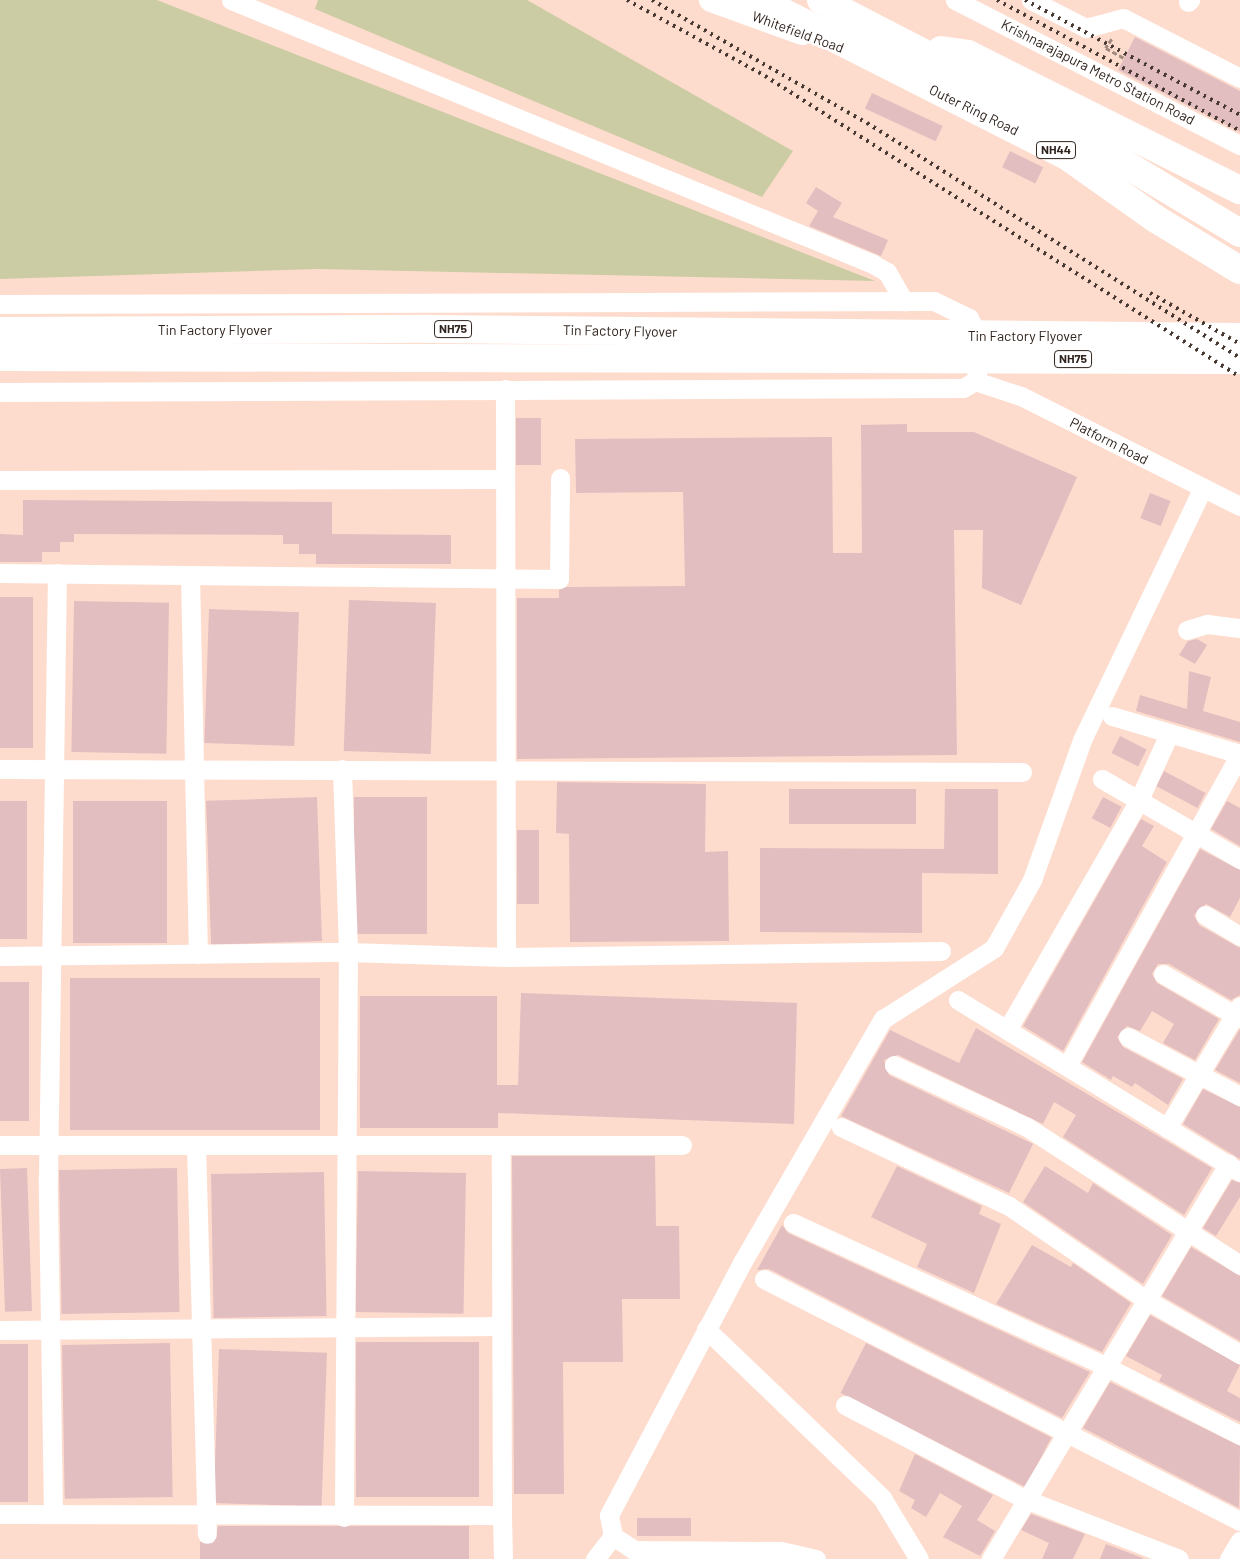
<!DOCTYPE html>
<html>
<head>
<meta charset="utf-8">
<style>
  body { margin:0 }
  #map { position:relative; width:1240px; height:1559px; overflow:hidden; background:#fedccd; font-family:Barlow,sans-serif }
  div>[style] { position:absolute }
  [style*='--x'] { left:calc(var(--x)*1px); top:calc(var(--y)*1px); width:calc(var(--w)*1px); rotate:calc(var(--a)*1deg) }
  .green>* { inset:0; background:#cccca4 }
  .building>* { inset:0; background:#e3bec0; transform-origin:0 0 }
  .path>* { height:2.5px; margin-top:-1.25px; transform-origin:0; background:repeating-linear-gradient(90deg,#a28a7f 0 5px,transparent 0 7.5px) }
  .minor>* { height:19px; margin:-9.5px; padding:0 9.5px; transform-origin:9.5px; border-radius:9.5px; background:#fff }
  .major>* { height:24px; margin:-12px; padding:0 12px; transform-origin:12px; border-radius:12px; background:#fff }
  .highway>* { height:28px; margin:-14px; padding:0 14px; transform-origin:14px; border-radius:14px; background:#fff }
  .rail>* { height:4px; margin-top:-2px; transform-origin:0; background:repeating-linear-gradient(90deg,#473932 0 2.5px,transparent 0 7.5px) }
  span { translate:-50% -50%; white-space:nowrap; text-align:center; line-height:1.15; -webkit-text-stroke:5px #fff; paint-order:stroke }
  .shield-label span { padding:1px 4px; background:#fff; border:1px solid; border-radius:4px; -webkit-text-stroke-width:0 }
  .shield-label { font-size:12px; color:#30241e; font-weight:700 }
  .street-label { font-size:14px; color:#30241e }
</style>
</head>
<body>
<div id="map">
  <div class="green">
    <i style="clip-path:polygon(0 0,157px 0,875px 281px,318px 269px,0 279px)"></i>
    <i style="clip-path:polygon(318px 0,527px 0,793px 151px,762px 197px,315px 9px)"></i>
  </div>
  <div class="building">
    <i style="clip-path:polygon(1135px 37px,1240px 91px,1240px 132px,1118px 70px)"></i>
    <i style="left:872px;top:93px;width:78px;height:17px;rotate:25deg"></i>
    <i style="left:1010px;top:151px;width:37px;height:18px;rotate:26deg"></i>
    <i style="clip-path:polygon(816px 187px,842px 203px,833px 217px,888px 240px,881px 256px,809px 226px,818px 211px,806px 203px)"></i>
    <i style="left:516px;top:418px;width:25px;height:47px"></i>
    <i style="clip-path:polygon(907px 424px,907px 432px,974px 432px,1077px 477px,1021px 605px,982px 588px,983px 530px,954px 530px,957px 755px,517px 759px,517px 598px,559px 598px,559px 590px,566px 587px,685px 586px,683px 492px,576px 493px,575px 439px,832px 437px,833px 553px,862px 553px,861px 425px)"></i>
    <i style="left:1150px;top:493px;width:22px;height:27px;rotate:21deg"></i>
    <i style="clip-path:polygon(23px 500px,332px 502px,332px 534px,451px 535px,451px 564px,316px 564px,316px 554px,299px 554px,299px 544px,283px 544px,283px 535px,74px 534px,74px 542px,60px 542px,60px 552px,42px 552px,42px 562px,0 562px,0 534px,23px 535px)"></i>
    <i style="left:0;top:597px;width:33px;height:151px"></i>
    <i style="left:349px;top:600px;width:87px;height:151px;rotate:2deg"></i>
    <i style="left:74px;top:601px;width:95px;height:151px;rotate:1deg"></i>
    <i style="left:209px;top:609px;width:90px;height:134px;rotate:2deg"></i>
    <i style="clip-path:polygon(1197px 639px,1207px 645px,1195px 664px,1179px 655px,1188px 641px)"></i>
    <i style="clip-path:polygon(1189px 671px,1211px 677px,1203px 711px,1240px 722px,1240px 742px,1136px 711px,1140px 695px,1187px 709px)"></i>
    <i style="left:1120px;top:736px;width:30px;height:19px;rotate:27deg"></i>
    <i style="left:1164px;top:771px;width:47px;height:17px;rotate:28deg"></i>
    <i style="clip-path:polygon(557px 782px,706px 784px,705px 852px,728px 851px,729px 941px,570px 942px,569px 834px,556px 833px)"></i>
    <i style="left:789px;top:789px;width:127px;height:35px"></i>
    <i style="clip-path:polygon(945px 789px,998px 789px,998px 874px,922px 873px,922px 933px,760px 932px,760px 848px,944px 849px)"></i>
    <i style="left:317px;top:797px;width:144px;height:111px;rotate:88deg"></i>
    <i style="left:354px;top:797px;width:73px;height:137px"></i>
    <i style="left:1103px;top:797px;width:21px;height:24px;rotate:28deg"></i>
    <i style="left:0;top:801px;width:27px;height:138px"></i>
    <i style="left:73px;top:801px;width:94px;height:142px"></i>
    <i style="clip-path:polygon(1227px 801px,1240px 808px,1240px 846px,1211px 829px)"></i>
    <i style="clip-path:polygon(1141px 819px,1154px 826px,1142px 846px,1167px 862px,1063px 1051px,1023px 1026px)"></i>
    <i style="left:517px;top:830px;width:22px;height:74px"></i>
    <i style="clip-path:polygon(1200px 849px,1240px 870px,1240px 898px,1230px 917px,1206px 904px,1194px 915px,1199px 925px,1240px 948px,1240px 995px,1231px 1000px,1169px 964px,1158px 964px,1152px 974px,1157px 983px,1219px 1019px,1195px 1060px,1163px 1043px,1174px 1024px,1152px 1011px,1140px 1031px,1127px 1026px,1117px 1037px,1123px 1047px,1183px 1079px,1168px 1105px,1135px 1083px,1132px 1087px,1113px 1076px,1111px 1080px,1082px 1062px)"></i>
    <i style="left:70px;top:978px;width:250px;height:152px"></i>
    <i style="left:0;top:982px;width:29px;height:139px"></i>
    <i style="clip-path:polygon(521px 993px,797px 1003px,794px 1124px,498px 1113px,498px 1128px,360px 1128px,360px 996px,497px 996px,497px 1085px,518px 1085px)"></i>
    <i style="clip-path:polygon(976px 1028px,1212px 1168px,1184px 1215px,1063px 1137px,1076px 1115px,1054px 1102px,1043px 1124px,898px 1055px,884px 1060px,889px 1075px,1033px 1144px,1009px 1193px,841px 1116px,890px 1030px,959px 1063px)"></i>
    <i style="clip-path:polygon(1240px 1029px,1240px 1083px,1215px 1070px)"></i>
    <i style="clip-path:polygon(1203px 1089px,1240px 1107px,1240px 1159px,1183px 1124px)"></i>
    <i style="clip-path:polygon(512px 1156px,655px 1156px,656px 1226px,679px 1226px,680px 1299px,622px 1299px,623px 1362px,563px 1362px,564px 1494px,514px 1494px)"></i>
    <i style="clip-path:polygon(897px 1166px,982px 1206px,979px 1214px,1001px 1224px,974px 1293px,917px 1267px,927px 1244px,871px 1217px)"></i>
    <i style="clip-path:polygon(1045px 1166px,1088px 1193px,1093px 1183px,1172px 1235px,1143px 1284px,1023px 1202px)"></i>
    <i style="left:27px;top:1168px;width:143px;height:27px;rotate:88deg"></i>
    <i style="left:177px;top:1168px;width:144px;height:118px;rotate:89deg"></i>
    <i style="left:358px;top:1171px;width:108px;height:141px;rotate:1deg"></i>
    <i style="left:324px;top:1172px;width:144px;height:113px;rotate:89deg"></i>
    <i style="clip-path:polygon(1232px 1180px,1240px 1183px,1240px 1197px,1216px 1236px,1203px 1228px)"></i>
    <i style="clip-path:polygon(782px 1225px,788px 1233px,1090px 1372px,1062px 1418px,769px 1269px,757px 1270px)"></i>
    <i style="clip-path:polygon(1032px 1245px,1071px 1267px,1073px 1263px,1131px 1303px,1102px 1352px,996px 1304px)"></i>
    <i style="clip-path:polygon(1191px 1247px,1240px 1276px,1240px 1341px,1162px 1296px)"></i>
    <i style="clip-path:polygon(1150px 1315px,1240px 1365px,1227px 1391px,1240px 1398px,1240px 1422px,1159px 1381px,1162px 1375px,1126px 1356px)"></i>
    <i style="left:356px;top:1342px;width:123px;height:155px"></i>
    <i style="left:170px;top:1343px;width:154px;height:108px;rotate:89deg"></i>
    <i style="left:866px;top:1343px;width:208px;height:56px;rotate:27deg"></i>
    <i style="left:0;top:1344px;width:28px;height:158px"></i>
    <i style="left:219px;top:1349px;width:108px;height:154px;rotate:2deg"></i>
    <i style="clip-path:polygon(1110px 1382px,1240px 1446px,1239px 1508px,1083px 1428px)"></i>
    <i style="clip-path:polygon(915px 1454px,993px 1495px,977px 1520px,995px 1531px,980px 1556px,943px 1537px,962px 1506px,940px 1493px,926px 1517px,911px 1508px,915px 1500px,899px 1491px)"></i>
    <i style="clip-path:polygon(1031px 1514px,1085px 1534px,1073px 1559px,1042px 1559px,1049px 1543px,1021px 1530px)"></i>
    <i style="left:691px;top:1518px;width:18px;height:54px;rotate:90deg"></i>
    <i style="clip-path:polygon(218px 1526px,469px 1526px,469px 1559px,200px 1559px,200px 1542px,213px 1543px)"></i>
    <i style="clip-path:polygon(1106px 1544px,1143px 1558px,1143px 1559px,1100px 1559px)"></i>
  </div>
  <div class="path">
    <i style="--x:1112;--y:39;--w:11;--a:124"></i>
    <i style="--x:1106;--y:48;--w:21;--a:29"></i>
  </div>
  <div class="minor">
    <i style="--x:231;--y:0;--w:694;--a:22.35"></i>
    <i style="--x:873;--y:264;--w:16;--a:30"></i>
    <i style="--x:887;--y:272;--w:34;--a:60"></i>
    <i style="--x:955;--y:0;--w:320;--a:27"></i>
    <i style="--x:1031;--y:0;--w:62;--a:27"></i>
    <i style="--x:1086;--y:28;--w:38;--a:-15"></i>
    <i style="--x:1123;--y:18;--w:131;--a:27.1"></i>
    <i style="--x:1188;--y:2;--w:3;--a:-45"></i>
    <i style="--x:0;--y:304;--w:934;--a:-0.18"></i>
    <i style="--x:934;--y:301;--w:39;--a:26"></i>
    <i style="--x:969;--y:318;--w:32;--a:64"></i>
    <i style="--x:983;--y:347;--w:35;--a:103"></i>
    <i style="--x:975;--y:381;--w:14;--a:150"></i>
    <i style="--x:963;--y:388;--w:963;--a:179.76"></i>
    <i style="--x:975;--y:381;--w:48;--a:18.1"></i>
    <i style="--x:1021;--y:396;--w:245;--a:26.7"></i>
    <i style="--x:505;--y:389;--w:568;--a:89.9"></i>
    <i style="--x:0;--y:480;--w:505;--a:-0.11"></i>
    <i style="--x:0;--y:573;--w:559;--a:0.61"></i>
    <i style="--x:559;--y:579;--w:101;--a:-89.4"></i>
    <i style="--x:190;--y:575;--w:379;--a:88.8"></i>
    <i style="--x:1187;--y:630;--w:21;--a:-17"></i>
    <i style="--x:1207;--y:624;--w:33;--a:7"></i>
    <i style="--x:1112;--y:716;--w:134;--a:16.5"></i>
    <i style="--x:0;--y:769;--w:1022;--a:0.17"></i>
    <i style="--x:342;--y:769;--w:183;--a:88.1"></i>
    <i style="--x:348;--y:952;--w:565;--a:90.41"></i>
    <i style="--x:1102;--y:779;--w:160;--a:30.1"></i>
    <i style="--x:1205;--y:915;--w:41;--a:31"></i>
    <i style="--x:0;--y:956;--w:348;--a:-0.7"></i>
    <i style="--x:348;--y:952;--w:158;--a:1.8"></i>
    <i style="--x:506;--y:957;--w:435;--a:-0.8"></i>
    <i style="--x:1163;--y:974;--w:89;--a:29.7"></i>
    <i style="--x:958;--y:1000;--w:330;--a:31.4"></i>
    <i style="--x:1007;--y:1030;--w:265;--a:-60.1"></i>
    <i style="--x:1139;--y:800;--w:70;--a:-65.6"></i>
    <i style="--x:1128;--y:1037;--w:127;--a:27.8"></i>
    <i style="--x:894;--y:1065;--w:147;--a:25"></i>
    <i style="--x:1027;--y:1127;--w:254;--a:32.9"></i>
    <i style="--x:1067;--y:1066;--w:357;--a:-61"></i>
    <i style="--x:841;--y:1127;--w:186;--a:25.2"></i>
    <i style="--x:1009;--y:1206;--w:165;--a:34.4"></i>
    <i style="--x:1145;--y:1299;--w:110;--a:30.1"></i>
    <i style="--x:1167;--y:1128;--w:142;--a:-59.1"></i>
    <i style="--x:0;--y:1145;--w:682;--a:0"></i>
    <i style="--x:196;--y:1145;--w:389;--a:88.4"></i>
    <i style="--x:793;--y:1223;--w:341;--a:24.6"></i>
    <i style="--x:1103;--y:1365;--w:154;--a:27.1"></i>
    <i style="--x:764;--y:1279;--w:534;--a:26.95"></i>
    <i style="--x:706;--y:1329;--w:244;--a:43.8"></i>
    <i style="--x:882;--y:1498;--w:71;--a:58.8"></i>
    <i style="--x:0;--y:1330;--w:501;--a:-0.46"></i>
    <i style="--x:845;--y:1405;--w:203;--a:27.6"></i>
    <i style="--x:1025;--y:1499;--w:165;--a:21.3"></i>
    <i style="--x:0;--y:1514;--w:502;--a:0.11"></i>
    <i style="--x:502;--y:1515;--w:370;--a:-90.2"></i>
    <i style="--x:53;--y:1514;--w:335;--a:-90.9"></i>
    <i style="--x:48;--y:1179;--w:606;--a:-89.15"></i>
    <i style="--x:502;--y:1515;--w:44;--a:88.7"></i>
    <i style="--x:595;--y:1559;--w:29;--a:-52"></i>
    <i style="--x:816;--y:1559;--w:37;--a:-167"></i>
    <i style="--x:780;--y:1551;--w:146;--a:-179.6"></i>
    <i style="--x:634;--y:1550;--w:25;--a:-146"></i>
    <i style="--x:613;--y:1536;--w:21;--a:-101"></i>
    <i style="--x:609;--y:1515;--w:287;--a:-62.2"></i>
    <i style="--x:743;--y:1261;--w:280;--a:-60"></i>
    <i style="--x:883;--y:1019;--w:132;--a:-32.6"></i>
    <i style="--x:994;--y:948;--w:78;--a:-60.8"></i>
    <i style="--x:1032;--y:880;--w:149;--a:-70.3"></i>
    <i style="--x:1082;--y:740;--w:277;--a:-64.4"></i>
    <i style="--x:991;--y:1559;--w:461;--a:-59"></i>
    <i style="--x:1229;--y:1559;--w:21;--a:-59"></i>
  </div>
  <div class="major">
    <i style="--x:711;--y:0;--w:97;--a:19.9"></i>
  </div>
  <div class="highway">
    <i style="--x:759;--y:0;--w:345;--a:26.9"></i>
    <i style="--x:1067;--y:156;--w:109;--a:35.3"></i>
    <i style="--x:1156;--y:219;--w:98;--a:31.3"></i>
    <i style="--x:821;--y:0;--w:249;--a:27.3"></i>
    <i style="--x:1042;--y:114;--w:231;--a:31"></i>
    <i style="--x:941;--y:50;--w:27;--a:8"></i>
    <i style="--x:968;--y:54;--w:304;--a:26.6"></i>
    <i style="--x:0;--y:331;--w:430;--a:-0.3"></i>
    <i style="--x:430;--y:329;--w:810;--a:0.57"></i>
    <i style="--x:0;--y:357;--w:1240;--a:0.14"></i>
  </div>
  <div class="rail">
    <i style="--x:627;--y:0;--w:158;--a:28.8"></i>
    <i style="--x:765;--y:76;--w:562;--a:32.36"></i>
    <i style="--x:652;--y:0;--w:248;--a:29.8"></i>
    <i style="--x:867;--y:123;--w:441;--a:32.2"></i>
    <i style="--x:997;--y:0;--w:276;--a:28.3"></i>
    <i style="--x:1025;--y:0;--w:244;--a:28.1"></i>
    <i style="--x:1150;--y:293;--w:103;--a:29.5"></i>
  </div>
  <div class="shield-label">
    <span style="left:1056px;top:150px">NH44</span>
    <span style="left:453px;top:329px">NH75</span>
    <span style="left:1073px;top:359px">NH75</span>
  </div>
  <div class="street-label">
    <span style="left:798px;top:32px;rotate:20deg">Whitefield Road</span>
    <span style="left:1098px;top:72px;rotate:27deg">Krishnarajapura Metro Station Road</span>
    <span style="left:974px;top:110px;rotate:26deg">Outer Ring Road</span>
    <span style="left:215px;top:330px">Tin Factory Flyover</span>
    <span style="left:620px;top:331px;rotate:1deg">Tin Factory Flyover</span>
    <span style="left:1025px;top:336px">Tin Factory Flyover</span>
    <span style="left:1109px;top:441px;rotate:27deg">Platform Road</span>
  </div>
</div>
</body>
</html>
